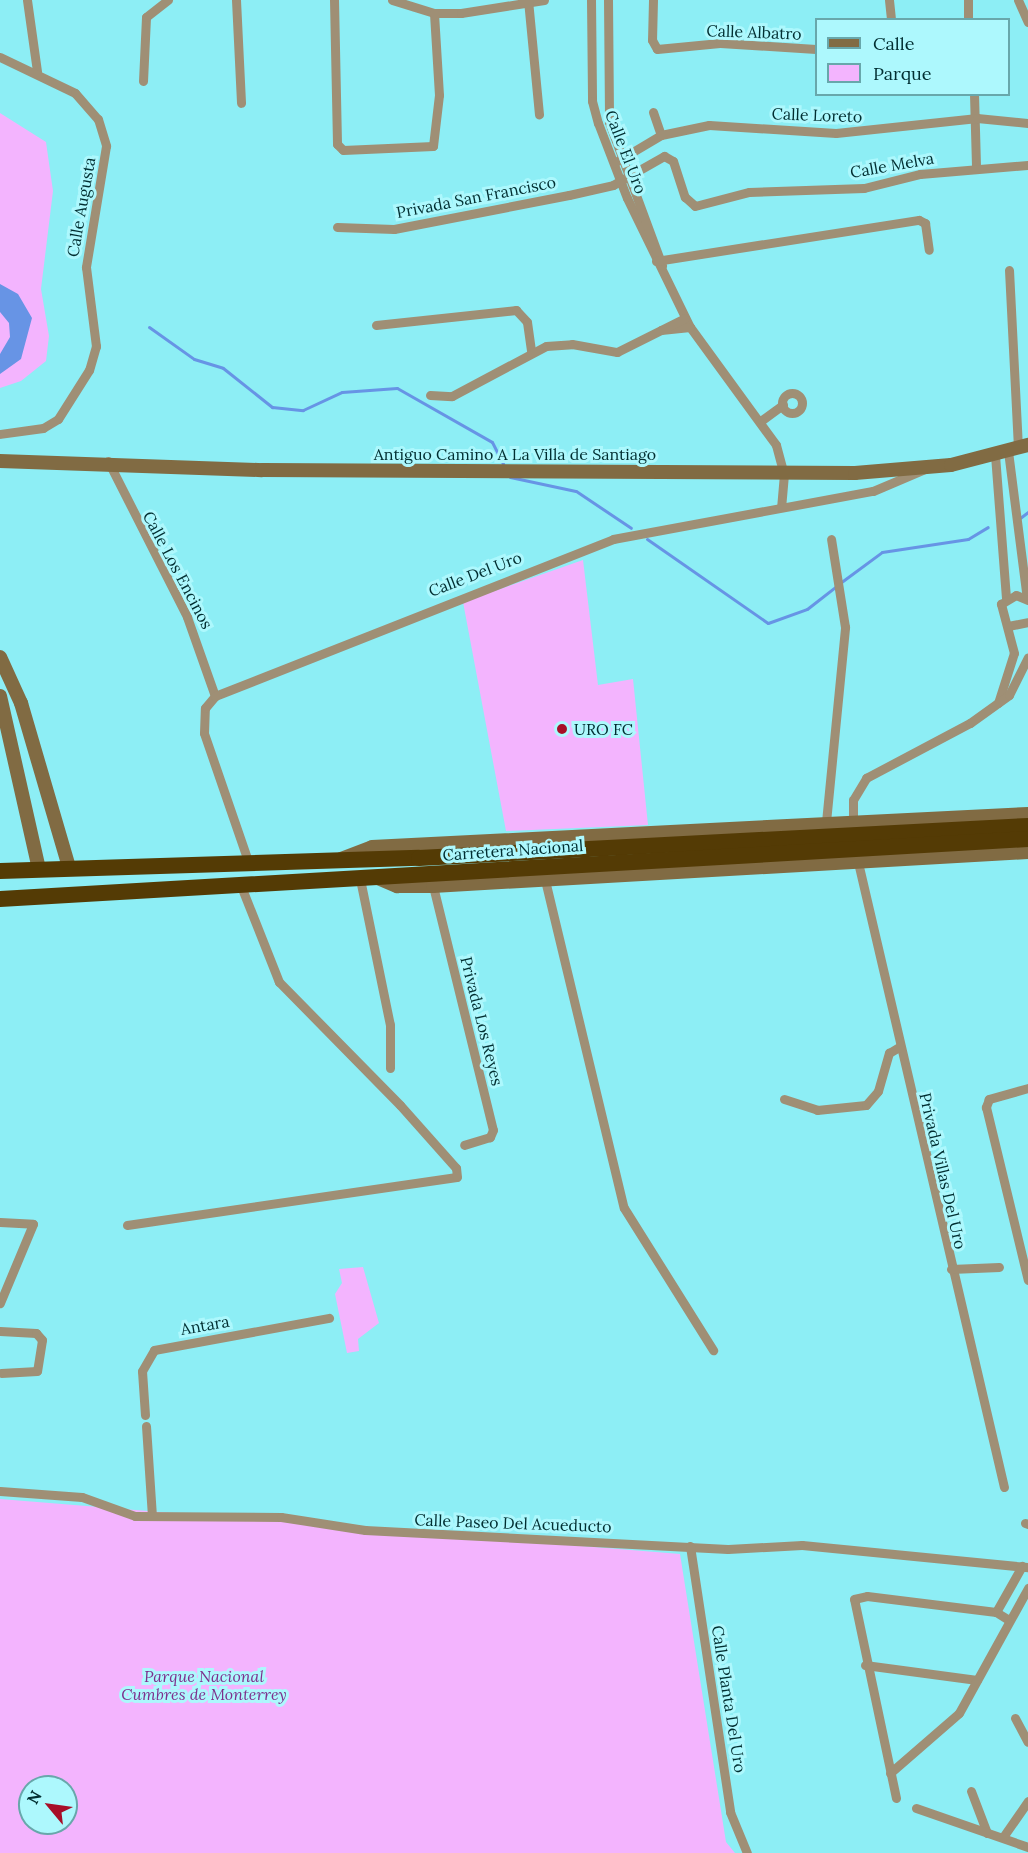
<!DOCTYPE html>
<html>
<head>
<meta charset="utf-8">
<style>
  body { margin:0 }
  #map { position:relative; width:1028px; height:1853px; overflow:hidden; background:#8deef5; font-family:Lora,serif }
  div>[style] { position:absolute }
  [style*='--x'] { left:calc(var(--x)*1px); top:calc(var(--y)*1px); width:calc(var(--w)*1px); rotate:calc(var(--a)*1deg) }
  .green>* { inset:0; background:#f3b4fe }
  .water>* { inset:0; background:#6794e5 }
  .stream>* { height:3px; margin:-1.5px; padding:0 1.5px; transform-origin:1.5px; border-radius:1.5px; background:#6794e5 }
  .street>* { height:9px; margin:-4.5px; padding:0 4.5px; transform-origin:4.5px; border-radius:4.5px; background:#9f8f75 }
  .street>.ring { margin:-4.5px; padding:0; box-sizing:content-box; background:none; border:9px solid #9f8f75; border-radius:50% }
  .secondary>* { height:14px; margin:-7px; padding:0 7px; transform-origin:7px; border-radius:7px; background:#816b43 }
  .highway>* { height:16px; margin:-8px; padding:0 8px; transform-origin:8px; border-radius:8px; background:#543b05 }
  .dots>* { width:16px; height:16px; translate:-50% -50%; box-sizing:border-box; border:3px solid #adf8fd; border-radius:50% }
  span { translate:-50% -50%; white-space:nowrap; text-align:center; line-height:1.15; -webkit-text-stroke:6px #adf8fd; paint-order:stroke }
  .street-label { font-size:16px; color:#012e31 }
  .poi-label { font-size:16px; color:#012e31 }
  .left { translate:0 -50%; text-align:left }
  .park-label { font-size:16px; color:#7e2f8c; font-style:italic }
  .legend { position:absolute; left:815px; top:18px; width:195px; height:78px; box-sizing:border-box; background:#adf8fd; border:2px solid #68a7ab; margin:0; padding:8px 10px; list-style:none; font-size:18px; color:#012e31 }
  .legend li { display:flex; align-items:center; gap:12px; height:30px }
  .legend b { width:30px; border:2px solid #68a7ab }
  .north { position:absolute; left:18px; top:1775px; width:60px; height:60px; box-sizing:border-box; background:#adf8fd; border:2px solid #68a7ab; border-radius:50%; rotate:299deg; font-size:16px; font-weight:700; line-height:24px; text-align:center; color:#012e31 }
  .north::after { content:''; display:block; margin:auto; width:21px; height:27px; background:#a70e28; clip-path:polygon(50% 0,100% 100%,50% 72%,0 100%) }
</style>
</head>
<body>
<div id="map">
  <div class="green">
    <i style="clip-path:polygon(0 113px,46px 142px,53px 191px,41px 289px,49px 336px,46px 361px,21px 381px,0 388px)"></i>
    <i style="clip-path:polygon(583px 560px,598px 685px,633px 679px,648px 825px,506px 831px,463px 602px)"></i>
    <i style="clip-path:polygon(363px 1267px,379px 1323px,358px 1339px,359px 1351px,347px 1353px,335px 1294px,342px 1283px,339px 1269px)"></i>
    <i style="clip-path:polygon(evenodd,0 1499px,680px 1554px,726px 1842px,735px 1853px,0 1853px,0 1499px,30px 1787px,66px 1787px,66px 1823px,30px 1823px,30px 1787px)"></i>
  </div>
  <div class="water">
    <i style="clip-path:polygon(0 284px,18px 294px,32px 318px,21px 359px,0 374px,0 354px,10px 337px,9px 323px,0 312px)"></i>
  </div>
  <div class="stream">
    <i style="--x:149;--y:327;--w:55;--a:35.4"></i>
    <i style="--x:194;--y:359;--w:30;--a:17"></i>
    <i style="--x:223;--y:368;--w:63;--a:38.5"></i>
    <i style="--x:272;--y:407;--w:31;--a:6"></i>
    <i style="--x:303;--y:410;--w:43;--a:-24.8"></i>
    <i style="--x:342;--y:392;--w:55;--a:-4.2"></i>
    <i style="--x:397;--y:388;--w:109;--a:29.6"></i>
    <i style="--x:492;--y:442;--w:27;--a:63"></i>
    <i style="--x:510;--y:477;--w:67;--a:12"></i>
    <i style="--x:576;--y:491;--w:66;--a:33.9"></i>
    <i style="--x:1020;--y:518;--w:10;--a:-37"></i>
    <i style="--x:647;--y:539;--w:147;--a:34.8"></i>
    <i style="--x:768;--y:623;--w:41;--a:-19.7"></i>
    <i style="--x:807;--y:609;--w:36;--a:-38"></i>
    <i style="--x:840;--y:583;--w:52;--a:-36.4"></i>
    <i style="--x:882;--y:552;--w:87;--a:-8.6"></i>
    <i style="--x:968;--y:539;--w:23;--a:-31"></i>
  </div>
  <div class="street">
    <i style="--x:27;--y:0;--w:72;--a:82"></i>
    <i style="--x:236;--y:0;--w:103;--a:87.2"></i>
    <i style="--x:334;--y:0;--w:144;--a:88.8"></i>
    <i style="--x:337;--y:144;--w:8;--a:45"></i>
    <i style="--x:343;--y:150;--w:90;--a:-2.5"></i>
    <i style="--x:433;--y:146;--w:51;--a:-83.3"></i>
    <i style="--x:439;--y:95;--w:82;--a:-93.5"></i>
    <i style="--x:392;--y:0;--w:44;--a:17.2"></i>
    <i style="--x:434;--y:13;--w:27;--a:0"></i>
    <i style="--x:461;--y:13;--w:84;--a:-8.9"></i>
    <i style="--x:528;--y:0;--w:115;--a:84.5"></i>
    <i style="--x:591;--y:0;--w:101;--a:89.4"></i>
    <i style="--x:592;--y:101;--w:23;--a:75"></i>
    <i style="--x:598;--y:123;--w:80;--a:68.9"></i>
    <i style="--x:627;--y:198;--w:144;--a:64"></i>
    <i style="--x:690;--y:327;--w:146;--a:53.9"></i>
    <i style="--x:776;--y:445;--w:30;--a:75"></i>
    <i style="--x:784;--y:474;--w:33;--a:95"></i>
    <i style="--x:608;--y:0;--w:122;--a:89.5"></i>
    <i style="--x:609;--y:122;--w:153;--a:69.7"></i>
    <i style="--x:653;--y:0;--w:40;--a:91.4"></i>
    <i style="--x:652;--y:40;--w:10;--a:61"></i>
    <i style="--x:657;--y:49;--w:63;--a:-5.4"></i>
    <i style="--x:720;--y:43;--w:96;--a:3.6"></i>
    <i style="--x:889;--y:0;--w:20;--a:84"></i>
    <i style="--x:1018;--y:0;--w:24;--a:66"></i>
    <i style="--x:968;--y:20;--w:20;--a:-90"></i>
    <i style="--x:0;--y:57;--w:83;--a:25.6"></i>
    <i style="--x:75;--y:93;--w:35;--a:49"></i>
    <i style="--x:98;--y:119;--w:28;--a:73"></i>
    <i style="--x:106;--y:146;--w:123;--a:99.4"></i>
    <i style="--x:86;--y:267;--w:80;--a:82.8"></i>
    <i style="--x:96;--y:346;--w:25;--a:106"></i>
    <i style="--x:89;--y:370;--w:58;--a:122.3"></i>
    <i style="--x:58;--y:419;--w:17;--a:149"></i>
    <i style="--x:43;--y:428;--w:43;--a:172.1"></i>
    <i style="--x:143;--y:81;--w:64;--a:-87.3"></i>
    <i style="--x:146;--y:17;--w:28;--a:-38"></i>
    <i style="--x:974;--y:94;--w:72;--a:88.4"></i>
    <i style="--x:653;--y:112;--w:24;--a:71"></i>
    <i style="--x:614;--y:163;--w:55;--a:-30.8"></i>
    <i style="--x:661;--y:135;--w:49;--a:-11.8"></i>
    <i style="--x:709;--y:125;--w:127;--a:3.6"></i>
    <i style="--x:836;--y:133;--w:142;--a:-6.1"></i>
    <i style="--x:977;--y:118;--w:51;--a:5.6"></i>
    <i style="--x:337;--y:227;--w:57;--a:2"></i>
    <i style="--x:394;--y:229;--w:178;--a:-11"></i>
    <i style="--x:569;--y:195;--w:45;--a:-12.8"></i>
    <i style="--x:613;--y:185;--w:59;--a:-29.6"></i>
    <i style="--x:664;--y:156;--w:10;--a:29"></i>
    <i style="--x:673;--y:161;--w:38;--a:72"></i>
    <i style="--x:685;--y:197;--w:13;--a:42"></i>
    <i style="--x:695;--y:206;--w:56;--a:-14.5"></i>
    <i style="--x:749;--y:192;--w:115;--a:-2"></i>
    <i style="--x:864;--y:188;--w:58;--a:-14"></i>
    <i style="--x:920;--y:174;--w:108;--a:-4.8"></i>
    <i style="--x:656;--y:261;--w:266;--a:-8.9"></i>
    <i style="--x:919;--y:220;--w:7;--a:27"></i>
    <i style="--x:925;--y:223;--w:27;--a:82"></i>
    <i style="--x:1009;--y:270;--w:178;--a:87.1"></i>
    <i style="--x:376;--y:325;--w:141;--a:-6.1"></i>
    <i style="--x:516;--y:310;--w:16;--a:47"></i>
    <i style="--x:527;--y:322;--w:29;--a:82"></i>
    <i style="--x:661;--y:330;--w:29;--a:-6"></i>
    <i class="ring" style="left:782px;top:393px;width:11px;height:11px"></i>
    <i style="--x:430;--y:395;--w:22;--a:3"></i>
    <i style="--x:452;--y:396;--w:106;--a:-28"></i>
    <i style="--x:546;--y:346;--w:26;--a:-4"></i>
    <i style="--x:572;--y:344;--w:46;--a:10.1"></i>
    <i style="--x:617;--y:352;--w:76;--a:-26.6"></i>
    <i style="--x:762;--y:420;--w:26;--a:-36"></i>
    <i style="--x:1008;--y:451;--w:149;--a:82.7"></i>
    <i style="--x:995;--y:455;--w:143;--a:85.6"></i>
    <i style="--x:108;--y:461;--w:175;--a:63.1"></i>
    <i style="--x:187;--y:617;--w:84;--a:70.5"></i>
    <i style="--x:1008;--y:626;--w:20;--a:-11"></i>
    <i style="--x:998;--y:703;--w:52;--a:-72.3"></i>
    <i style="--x:1014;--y:653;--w:51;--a:-104.9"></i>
    <i style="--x:1001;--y:604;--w:17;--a:-31"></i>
    <i style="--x:1016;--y:595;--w:13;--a:23"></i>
    <i style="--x:826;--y:822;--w:196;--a:-84.4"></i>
    <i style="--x:845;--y:627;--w:89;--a:-99"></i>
    <i style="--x:853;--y:826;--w:26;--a:-90"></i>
    <i style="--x:853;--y:800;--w:26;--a:-59"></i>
    <i style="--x:866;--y:778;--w:118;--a:-27.9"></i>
    <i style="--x:970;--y:723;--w:48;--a:-35.7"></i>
    <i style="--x:1009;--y:695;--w:42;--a:-63.4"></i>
    <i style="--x:857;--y:858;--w:646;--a:76.85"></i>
    <i style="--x:248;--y:861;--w:135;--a:-109"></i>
    <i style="--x:204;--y:733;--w:25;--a:-88"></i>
    <i style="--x:205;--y:708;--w:16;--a:-50"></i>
    <i style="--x:215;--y:696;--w:428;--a:-21.5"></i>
    <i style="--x:613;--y:539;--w:264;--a:-10.5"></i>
    <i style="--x:873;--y:491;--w:56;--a:-22.9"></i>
    <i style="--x:360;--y:879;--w:149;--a:78.4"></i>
    <i style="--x:390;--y:1025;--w:43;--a:90"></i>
    <i style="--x:545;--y:880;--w:337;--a:76.5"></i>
    <i style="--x:624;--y:1208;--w:168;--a:57.9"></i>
    <i style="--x:433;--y:886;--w:251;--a:76.2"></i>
    <i style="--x:493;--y:1130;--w:8;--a:113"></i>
    <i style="--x:490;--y:1137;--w:27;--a:163"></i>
    <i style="--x:1028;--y:1088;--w:41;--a:164.2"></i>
    <i style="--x:989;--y:1099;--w:9;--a:111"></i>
    <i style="--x:986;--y:1107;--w:178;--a:76.4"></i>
    <i style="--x:784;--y:1099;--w:35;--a:18"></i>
    <i style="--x:817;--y:1110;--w:49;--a:-5.8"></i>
    <i style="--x:866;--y:1105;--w:18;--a:-49"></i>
    <i style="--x:878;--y:1091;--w:40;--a:-74"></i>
    <i style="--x:889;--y:1053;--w:12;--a:-31"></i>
    <i style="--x:0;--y:1222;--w:33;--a:3"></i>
    <i style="--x:33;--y:1224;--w:86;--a:112.7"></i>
    <i style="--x:127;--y:1225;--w:333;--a:-8.3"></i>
    <i style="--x:457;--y:1177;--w:9;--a:-96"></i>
    <i style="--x:456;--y:1168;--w:84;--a:-131.6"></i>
    <i style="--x:400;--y:1105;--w:173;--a:-134.5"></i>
    <i style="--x:279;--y:982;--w:103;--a:-111.6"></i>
    <i style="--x:951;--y:1269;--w:48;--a:-2.4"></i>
    <i style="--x:0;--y:1331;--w:36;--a:3"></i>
    <i style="--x:36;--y:1333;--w:9;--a:49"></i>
    <i style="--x:42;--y:1340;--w:31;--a:99"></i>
    <i style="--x:37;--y:1371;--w:36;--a:177"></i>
    <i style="--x:145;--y:1415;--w:44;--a:-93.9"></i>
    <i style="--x:142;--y:1371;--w:24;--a:-60"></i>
    <i style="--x:154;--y:1350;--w:178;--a:-10.4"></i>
    <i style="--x:146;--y:1426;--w:90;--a:86.2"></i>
    <i style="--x:0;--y:1491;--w:82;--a:4.2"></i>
    <i style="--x:82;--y:1497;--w:56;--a:19.7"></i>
    <i style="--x:135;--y:1516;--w:146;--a:0.4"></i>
    <i style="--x:281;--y:1517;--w:85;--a:8.8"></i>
    <i style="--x:365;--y:1530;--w:363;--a:3"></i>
    <i style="--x:728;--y:1549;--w:74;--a:-3.1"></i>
    <i style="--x:802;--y:1545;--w:227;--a:5.6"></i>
    <i style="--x:1025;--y:1523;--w:3;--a:18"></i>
    <i style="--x:690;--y:1546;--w:269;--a:81.4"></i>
    <i style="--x:730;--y:1812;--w:44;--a:67.5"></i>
    <i style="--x:996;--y:1612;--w:53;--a:-60.5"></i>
    <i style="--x:865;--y:1665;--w:113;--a:7.6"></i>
    <i style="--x:1015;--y:1718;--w:27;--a:62"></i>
    <i style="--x:890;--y:1773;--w:91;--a:-41"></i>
    <i style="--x:959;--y:1713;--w:143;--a:-61.1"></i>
    <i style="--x:971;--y:1791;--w:45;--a:69.1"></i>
    <i style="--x:896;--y:1798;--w:203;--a:-101.9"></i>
    <i style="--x:854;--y:1599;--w:13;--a:-13"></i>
    <i style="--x:867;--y:1596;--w:130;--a:7.1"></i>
    <i style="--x:996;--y:1612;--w:13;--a:32"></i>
    <i style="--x:916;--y:1808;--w:119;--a:19.2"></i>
    <i style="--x:1003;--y:1837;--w:44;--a:-55.2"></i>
  </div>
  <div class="secondary">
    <i style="--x:0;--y:461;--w:262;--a:2"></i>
    <i style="--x:262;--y:470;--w:593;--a:0.29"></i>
    <i style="--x:855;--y:473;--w:96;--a:-4.8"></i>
    <i style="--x:951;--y:465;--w:80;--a:-14.6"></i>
    <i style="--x:0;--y:657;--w:51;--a:65.5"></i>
    <i style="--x:21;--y:703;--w:171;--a:73.7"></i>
    <i style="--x:0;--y:696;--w:177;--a:77.3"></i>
    <i style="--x:341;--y:859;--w:33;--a:-21"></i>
    <i style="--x:372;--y:847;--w:657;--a:-2.88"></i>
    <i style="--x:378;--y:878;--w:21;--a:23"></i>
    <i style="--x:397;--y:886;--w:36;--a:0"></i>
    <i style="--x:433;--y:886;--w:596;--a:-3.27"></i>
  </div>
  <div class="highway">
    <i style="--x:0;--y:871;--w:419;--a:-1.8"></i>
    <i style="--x:419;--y:858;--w:610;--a:-3.01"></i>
    <i style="--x:0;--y:899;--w:1030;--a:-3.34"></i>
  </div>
  <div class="dots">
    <i style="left:562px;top:729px;background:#a70e28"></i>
  </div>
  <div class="street-label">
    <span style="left:754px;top:32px;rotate:2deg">Calle Albatro</span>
    <span style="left:817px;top:115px;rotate:2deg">Calle Loreto</span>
    <span style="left:626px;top:152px;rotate:69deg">Calle El Uro</span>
    <span style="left:892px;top:165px;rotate:-10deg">Calle Melva</span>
    <span style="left:476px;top:197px;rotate:-11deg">Privada San Francisco</span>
    <span style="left:81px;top:207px;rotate:-80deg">Calle Augusta</span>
    <span style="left:515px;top:454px">Antiguo Camino A La Villa de Santiago</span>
    <span style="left:178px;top:570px;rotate:62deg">Calle Los Encinos</span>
    <span style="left:475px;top:574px;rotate:-21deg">Calle Del Uro</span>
    <span style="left:513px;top:850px;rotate:-4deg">Carretera Nacional</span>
    <span style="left:482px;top:1021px;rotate:76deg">Privada Los Reyes</span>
    <span style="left:943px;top:1171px;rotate:77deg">Privada Villas Del Uro</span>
    <span style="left:205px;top:1325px;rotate:-10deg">Antara</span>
    <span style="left:513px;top:1523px;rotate:2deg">Calle Paseo Del Acueducto</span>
    <span style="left:729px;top:1699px;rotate:81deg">Calle Planta Del Uro</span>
  </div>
  <div class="poi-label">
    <span class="left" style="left:574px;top:729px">URO FC</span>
  </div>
  <div class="park-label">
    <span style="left:204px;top:1685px">Parque Nacional<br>Cumbres de Monterrey</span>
  </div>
  <ul class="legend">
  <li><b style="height:8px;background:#816b43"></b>Calle</li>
  <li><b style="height:16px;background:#f3b4fe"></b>Parque</li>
  </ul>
  <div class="north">N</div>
</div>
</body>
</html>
